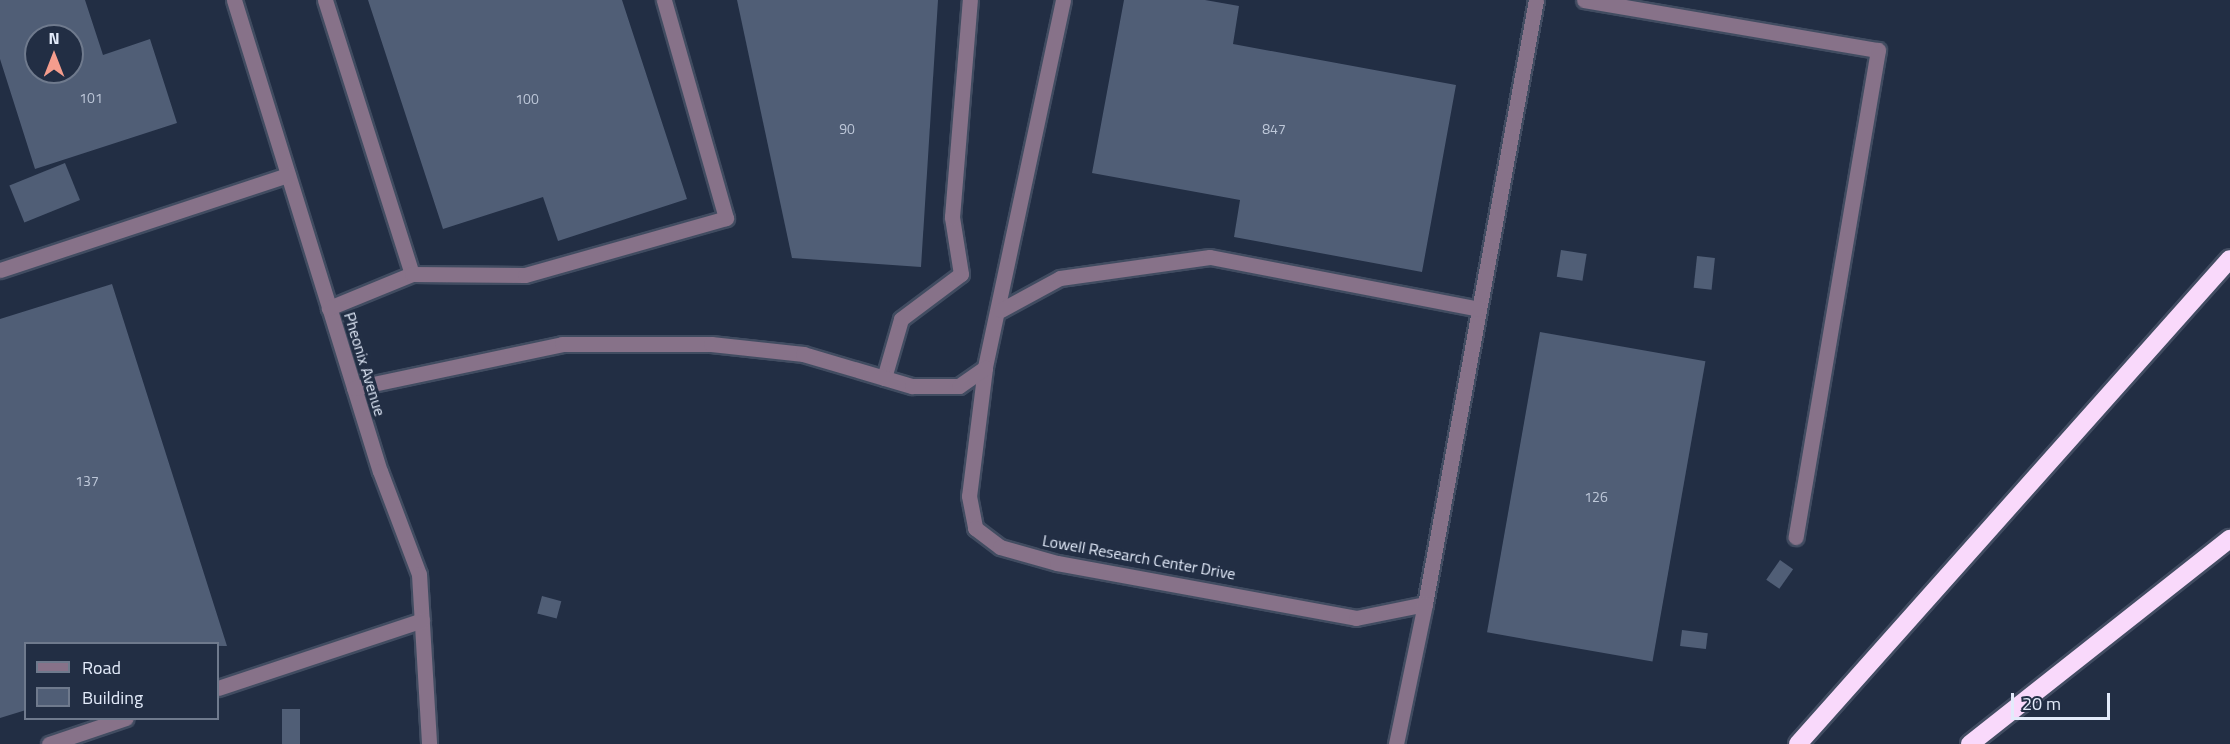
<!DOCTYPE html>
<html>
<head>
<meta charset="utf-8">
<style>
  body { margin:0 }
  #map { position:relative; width:2230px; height:744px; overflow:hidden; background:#222e44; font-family:"Titillium Web",sans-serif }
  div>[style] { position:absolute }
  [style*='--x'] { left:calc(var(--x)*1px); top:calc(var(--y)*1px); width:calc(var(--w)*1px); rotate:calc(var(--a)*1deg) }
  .building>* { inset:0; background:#505e76; transform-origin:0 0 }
  .roads { filter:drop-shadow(2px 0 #414c61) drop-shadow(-2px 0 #414c61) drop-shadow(0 2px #414c61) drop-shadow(0 -2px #414c61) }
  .minor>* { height:15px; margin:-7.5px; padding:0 7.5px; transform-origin:7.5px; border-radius:7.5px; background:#877289 }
  .highway>* { height:18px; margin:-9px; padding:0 9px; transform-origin:9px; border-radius:9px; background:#f9d9fb }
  span { translate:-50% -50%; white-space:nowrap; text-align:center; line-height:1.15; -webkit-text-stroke:6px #222e44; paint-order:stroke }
  .number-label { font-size:14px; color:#bec8d9 }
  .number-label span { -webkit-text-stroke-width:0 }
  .street-label { font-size:16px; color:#e3ebfa }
  .legend { position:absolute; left:24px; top:642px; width:195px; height:78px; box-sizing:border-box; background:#222e44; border:2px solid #6f7a8d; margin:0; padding:8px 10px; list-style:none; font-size:18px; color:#e3ebfa }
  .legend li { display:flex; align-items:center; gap:12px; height:30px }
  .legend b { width:30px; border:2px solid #6f7a8d }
  .north { position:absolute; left:24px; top:24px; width:60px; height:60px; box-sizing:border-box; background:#222e44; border:2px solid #6f7a8d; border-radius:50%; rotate:0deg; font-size:16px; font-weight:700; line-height:24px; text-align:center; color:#e3ebfa }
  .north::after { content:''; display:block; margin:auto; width:21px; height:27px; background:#f59d8d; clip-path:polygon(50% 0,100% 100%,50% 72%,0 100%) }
  .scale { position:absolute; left:2011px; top:693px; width:99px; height:27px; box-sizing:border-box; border:3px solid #e3ebfa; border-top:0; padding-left:8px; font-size:18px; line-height:21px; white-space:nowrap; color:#e3ebfa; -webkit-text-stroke:4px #222e44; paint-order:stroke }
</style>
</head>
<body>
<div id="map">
  <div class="building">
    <i style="clip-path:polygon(evenodd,0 0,85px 0,103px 55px,150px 39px,177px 123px,35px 169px,0 59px,0 0,36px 36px,72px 36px,72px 72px,36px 72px,36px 36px)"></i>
    <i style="clip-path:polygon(368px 0,622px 0,687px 199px,558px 241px,543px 197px,443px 229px)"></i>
    <i style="clip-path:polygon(737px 0,938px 0,921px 267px,792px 258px)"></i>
    <i style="clip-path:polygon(1124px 0,1205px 0,1239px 6px,1233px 44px,1456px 85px,1422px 272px,1234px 237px,1240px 200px,1092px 173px)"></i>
    <i style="left:65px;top:163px;width:40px;height:60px;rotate:68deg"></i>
    <i style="left:1561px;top:250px;width:26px;height:27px;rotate:9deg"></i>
    <i style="left:1697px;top:256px;width:18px;height:32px;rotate:6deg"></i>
    <i style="clip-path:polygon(112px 284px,227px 646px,26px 644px,26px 710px,0 718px,0 319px)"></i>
    <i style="left:1540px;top:332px;width:168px;height:305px;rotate:10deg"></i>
    <i style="left:1780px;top:560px;width:16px;height:24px;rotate:35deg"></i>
    <i style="left:542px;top:596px;width:20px;height:18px;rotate:15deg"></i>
    <i style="left:1682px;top:630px;width:26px;height:16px;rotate:7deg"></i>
    <i style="left:282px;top:709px;width:18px;height:35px"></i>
  </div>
  <div class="roads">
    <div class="minor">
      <i style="--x:234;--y:0;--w:493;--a:72.8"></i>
      <i style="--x:380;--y:471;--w:110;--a:69.3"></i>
      <i style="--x:419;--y:574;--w:170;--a:86.6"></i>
      <i style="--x:325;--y:0;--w:287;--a:72.4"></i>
      <i style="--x:412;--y:274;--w:90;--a:157.7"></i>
      <i style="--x:1063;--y:0;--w:376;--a:102"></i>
      <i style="--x:985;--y:368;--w:129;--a:97.1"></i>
      <i style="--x:969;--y:496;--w:33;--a:79"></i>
      <i style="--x:975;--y:528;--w:31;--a:37"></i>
      <i style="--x:1000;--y:547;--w:59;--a:15.7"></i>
      <i style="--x:1057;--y:563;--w:304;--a:10.4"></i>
      <i style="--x:1356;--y:618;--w:70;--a:-11.5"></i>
      <i style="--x:1425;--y:604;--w:614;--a:-79.59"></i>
      <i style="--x:1584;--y:0;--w:298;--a:9.7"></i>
      <i style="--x:1878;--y:50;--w:494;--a:99.6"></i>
      <i style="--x:0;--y:270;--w:303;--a:-18.3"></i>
      <i style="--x:412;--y:274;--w:113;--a:0.5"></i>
      <i style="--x:525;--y:275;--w:209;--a:-15.8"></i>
      <i style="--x:726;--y:218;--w:227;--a:-105.9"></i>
      <i style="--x:1001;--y:310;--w:67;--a:-28.5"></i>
      <i style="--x:1060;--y:278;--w:151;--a:-8"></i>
      <i style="--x:1210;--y:257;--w:274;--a:10.9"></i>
      <i style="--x:884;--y:378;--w:61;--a:-73.9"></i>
      <i style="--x:901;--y:319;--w:75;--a:-36.9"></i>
      <i style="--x:961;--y:274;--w:58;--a:-99"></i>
      <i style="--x:952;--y:217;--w:218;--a:-85.3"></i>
      <i style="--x:354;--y:388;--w:213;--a:-11.9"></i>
      <i style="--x:562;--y:344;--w:149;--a:0"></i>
      <i style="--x:711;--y:344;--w:93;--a:6.2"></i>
      <i style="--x:803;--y:354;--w:114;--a:16.4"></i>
      <i style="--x:912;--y:386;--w:47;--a:0"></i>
      <i style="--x:959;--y:386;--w:32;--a:-35"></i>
      <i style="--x:218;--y:688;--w:215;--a:-18.4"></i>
      <i style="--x:49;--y:744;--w:81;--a:-18.7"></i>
      <i style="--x:1396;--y:744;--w:143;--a:-78.3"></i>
    </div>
    <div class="highway">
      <i style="--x:1798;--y:744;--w:649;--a:-48.31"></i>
      <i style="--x:1970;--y:744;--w:331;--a:-38.3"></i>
    </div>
  </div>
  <div class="number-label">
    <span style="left:91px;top:98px">101</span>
    <span style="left:527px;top:99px">100</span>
    <span style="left:847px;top:129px">90</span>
    <span style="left:1274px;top:129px">847</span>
    <span style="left:87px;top:481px">137</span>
    <span style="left:1596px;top:497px">126</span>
  </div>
  <div class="street-label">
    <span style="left:365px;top:364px;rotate:73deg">Pheonix Avenue</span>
    <span style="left:1139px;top:557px;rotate:10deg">Lowell Research Center Drive</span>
  </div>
  <ul class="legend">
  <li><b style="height:8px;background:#877289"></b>Road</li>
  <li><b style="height:16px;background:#505e76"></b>Building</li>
  </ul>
  <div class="north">N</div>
  <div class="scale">20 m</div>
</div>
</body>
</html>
